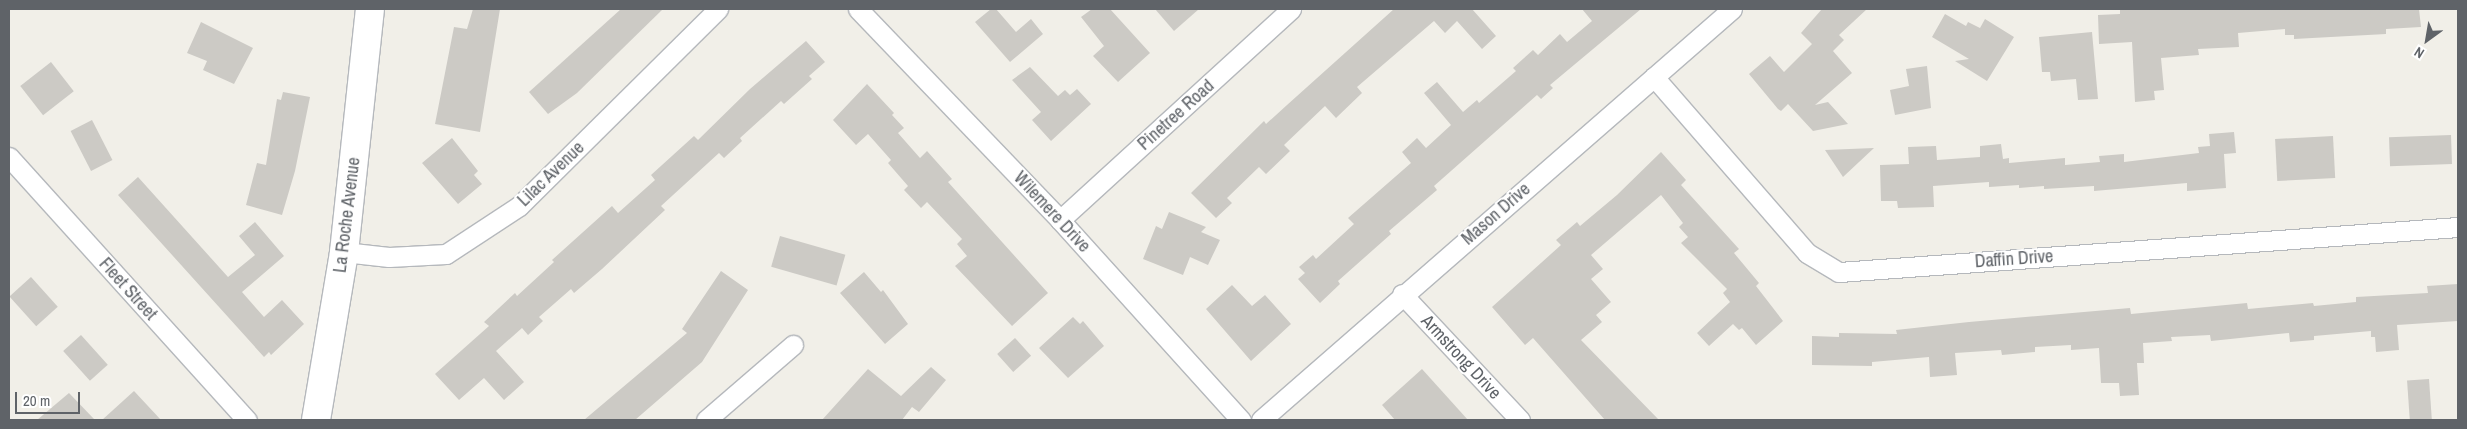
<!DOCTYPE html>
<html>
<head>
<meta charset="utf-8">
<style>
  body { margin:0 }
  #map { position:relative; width:2467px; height:429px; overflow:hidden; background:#f1efe8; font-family:"Archivo Narrow",sans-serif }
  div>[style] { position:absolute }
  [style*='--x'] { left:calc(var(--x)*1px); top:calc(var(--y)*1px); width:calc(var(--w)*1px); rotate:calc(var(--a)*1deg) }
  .building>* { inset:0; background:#cccac5; transform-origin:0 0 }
  .roads { filter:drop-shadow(1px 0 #b5b8bc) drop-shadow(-1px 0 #b5b8bc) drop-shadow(0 1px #b5b8bc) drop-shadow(0 -1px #b5b8bc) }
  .minor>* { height:19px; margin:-9.5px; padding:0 9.5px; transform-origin:9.5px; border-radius:9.5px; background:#fff }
  .secondary>* { height:28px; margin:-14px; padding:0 14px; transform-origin:14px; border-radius:14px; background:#fff }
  span { translate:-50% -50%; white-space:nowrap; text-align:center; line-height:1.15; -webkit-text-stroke:4px #fff; paint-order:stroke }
  .street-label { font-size:18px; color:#5f6368 }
  .frame { position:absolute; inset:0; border:10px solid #5f6368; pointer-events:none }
  .north { position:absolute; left:2402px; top:15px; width:50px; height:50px; -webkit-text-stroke:4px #fff; paint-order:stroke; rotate:212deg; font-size:14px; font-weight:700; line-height:20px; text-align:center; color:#5f6368 }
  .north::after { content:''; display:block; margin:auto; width:18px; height:22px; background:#5f6368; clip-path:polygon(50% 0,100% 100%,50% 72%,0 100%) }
  .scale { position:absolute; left:15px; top:392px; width:65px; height:22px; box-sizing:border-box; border:2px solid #5f6368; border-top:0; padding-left:6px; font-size:15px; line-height:18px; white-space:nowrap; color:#5f6368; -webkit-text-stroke:4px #fff; paint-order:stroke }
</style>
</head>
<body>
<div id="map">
  <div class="building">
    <i style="clip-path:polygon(473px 9px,500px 9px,480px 132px,435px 124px,454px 27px,467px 29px)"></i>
    <i style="clip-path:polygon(621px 9px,663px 9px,577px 93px,548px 114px,529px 92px)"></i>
    <i style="clip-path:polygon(991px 9px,996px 9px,1016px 32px,1031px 19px,1043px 34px,1010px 62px,975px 22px)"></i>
    <i style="clip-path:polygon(1092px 9px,1110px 9px,1150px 53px,1118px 82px,1093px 56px,1104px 46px,1081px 17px)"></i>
    <i style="clip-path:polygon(1155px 9px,1199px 9px,1174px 31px)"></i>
    <i style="clip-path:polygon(1394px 9px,1472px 9px,1496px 36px,1482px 49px,1457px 21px,1445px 33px,1434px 21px,1357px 87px,1362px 93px,1336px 118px,1325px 106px,1284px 145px,1290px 151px,1266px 174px,1259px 167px,1227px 198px,1232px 203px,1216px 218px,1191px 193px,1264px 121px,1266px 124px,1287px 105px)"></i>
    <i style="clip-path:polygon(1582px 9px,1641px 9px,1550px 85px,1553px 88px,1541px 99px,1537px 95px,1434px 186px,1437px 190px,1389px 231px,1391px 234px,1338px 281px,1340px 284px,1320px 303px,1298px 279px,1305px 273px,1299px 267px,1313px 255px,1316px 259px,1354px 224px,1348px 218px,1411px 163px,1402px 152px,1417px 138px,1426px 148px,1451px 125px,1424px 93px,1437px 82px,1463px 112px,1477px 100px,1479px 103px,1516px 71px,1513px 68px,1533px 50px,1538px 55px,1560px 34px,1567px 42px,1592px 21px)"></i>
    <i style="clip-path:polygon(1822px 9px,1867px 9px,1839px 35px,1844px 40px,1833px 51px,1852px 73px,1815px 105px,1828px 102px,1848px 124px,1813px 131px,1788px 104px,1781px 111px,1778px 109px,1749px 74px,1770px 56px,1784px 72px,1812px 44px,1801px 33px)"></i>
    <i style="clip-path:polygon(2120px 9px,2419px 9px,2421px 27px,2386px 29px,2386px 34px,2294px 39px,2294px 35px,2285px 35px,2285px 29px,2238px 33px,2239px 47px,2198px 49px,2199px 55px,2161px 58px,2164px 90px,2154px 91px,2155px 100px,2135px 102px,2132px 42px,2099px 44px,2098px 15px,2120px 14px)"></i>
    <i style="clip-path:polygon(1945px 14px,1966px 26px,1968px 22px,1980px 28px,1985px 19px,2014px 37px,1987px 81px,1955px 61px,1969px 59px,1932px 37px)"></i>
    <i style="clip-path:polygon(201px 22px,253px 48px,234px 84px,203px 70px,207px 61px,187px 53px)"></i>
    <i style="clip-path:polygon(2092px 32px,2098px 99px,2078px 100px,2076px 79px,2051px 81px,2050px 72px,2042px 72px,2039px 37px)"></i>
    <i style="clip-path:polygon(806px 41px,825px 62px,809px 76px,812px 79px,784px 104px,781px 101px,740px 138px,742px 141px,724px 158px,719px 153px,661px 206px,665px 210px,602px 269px,574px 293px,571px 289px,539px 317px,543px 321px,528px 335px,522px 328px,496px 351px,524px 382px,504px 400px,484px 378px,459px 400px,435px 374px,489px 326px,484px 322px,515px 293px,517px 296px,554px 262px,552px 260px,612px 206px,618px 213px,655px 180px,651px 175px,694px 136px,698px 140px,750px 89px)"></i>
    <i style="left:51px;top:62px;width:37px;height:39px;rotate:52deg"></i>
    <i style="clip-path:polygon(1927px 66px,1931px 108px,1895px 115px,1890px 90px,1909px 86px,1906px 69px)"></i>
    <i style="clip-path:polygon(1030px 67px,1058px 96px,1065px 90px,1070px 95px,1077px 89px,1091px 104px,1051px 141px,1032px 120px,1041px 112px,1012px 80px)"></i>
    <i style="clip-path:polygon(867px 84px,894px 113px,892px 115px,904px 128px,898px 133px,920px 158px,927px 151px,952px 179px,948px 182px,1048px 293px,1012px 326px,955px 266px,967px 256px,957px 244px,962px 239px,927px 202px,921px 208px,904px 190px,908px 186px,888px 163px,891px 160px,868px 134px,856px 145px,833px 120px)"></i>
    <i style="clip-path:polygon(283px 92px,310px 97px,295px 171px,282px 215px,246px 205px,257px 163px,266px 165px,277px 99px,281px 100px)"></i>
    <i style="left:92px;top:120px;width:45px;height:24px;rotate:63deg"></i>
    <i style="clip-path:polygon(2234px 132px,2236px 153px,2224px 154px,2226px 188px,2187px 191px,2187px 183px,2094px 191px,2094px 186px,2044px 189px,2044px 186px,2019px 188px,2019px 185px,1989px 187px,1989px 182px,1933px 186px,1934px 207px,1898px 208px,1897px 201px,1881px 201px,1880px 165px,1909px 164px,1908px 147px,1936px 146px,1937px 160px,1980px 157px,1980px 146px,2001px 144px,2003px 159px,2009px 158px,2009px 163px,2065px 158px,2065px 165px,2100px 162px,2099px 156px,2124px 154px,2124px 162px,2199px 153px,2198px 147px,2210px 146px,2209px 134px)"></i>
    <i style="left:2451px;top:135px;width:29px;height:62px;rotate:88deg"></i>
    <i style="left:2333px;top:136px;width:42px;height:58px;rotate:87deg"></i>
    <i style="clip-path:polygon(452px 138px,478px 171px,474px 175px,482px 184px,458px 204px,422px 163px)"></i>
    <i style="clip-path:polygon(1874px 148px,1843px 177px,1825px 150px)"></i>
    <i style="clip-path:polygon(1661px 152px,1686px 180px,1681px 185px,1739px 249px,1734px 253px,1759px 283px,1756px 286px,1783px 321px,1756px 345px,1742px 328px,1739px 330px,1733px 324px,1709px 346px,1697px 333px,1730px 302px,1723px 293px,1727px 289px,1681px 243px,1688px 237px,1679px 227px,1683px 223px,1661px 195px,1591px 255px,1603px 269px,1591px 279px,1611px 302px,1596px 315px,1602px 322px,1581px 340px,1659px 420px,1605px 420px,1533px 338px,1525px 345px,1492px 307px,1561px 245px,1556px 240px,1577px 222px,1580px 226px,1617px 195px)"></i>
    <i style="clip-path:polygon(138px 177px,228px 277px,255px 255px,239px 236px,255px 222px,284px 256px,242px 292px,264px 317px,282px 300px,304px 324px,271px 355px,269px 352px,264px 357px,118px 195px)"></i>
    <i style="clip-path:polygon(1169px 212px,1206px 227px,1201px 232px,1220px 240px,1208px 265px,1190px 257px,1183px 275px,1143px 259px,1156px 226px,1162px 229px)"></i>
    <i style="left:780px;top:236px;width:68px;height:32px;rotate:16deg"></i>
    <i style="clip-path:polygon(721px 271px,748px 290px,702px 362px,635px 420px,584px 420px,687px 333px,682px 329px)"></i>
    <i style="clip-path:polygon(864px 272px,881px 292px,883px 290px,908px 324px,885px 344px,840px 293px)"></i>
    <i style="left:31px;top:277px;width:40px;height:29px;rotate:48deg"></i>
    <i style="clip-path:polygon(2458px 284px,2458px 321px,2397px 325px,2399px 350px,2376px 352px,2375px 337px,2371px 337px,2371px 331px,2314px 336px,2314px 340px,2290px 342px,2289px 333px,2211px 341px,2210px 335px,2171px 337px,2172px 341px,2143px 343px,2144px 363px,2137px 363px,2139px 395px,2120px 396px,2119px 383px,2101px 383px,2099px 348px,2071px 350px,2071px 345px,2035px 347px,2035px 352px,2002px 355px,2001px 350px,1955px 353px,1957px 375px,1930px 377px,1929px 357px,1872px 362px,1872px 366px,1812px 365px,1812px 336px,1839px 337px,1839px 333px,1897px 334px,1896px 330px,1969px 322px,2130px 308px,2131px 314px,2247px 303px,2248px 309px,2313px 303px,2314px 306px,2356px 302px,2356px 297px,2428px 293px,2427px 286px)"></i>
    <i style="clip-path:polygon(1232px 285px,1252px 306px,1265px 295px,1291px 324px,1251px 361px,1206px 309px)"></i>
    <i style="clip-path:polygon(1073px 317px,1080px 324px,1083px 321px,1104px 346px,1068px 378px,1039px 348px)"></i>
    <i style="left:81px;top:335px;width:40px;height:24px;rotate:48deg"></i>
    <i style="left:1015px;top:338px;width:24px;height:24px;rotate:48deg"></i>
    <i style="clip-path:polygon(931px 367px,946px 380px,919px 412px,912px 407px,902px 420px,822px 420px,868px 369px,901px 396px)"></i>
    <i style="clip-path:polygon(1422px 369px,1468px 420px,1395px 420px,1382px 405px)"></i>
    <i style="left:2429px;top:379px;width:41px;height:22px;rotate:86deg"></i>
    <i style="clip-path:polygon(134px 391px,161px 420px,102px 420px)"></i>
    <i style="clip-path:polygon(69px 393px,95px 420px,37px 420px)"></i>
  </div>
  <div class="roads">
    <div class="minor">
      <i style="--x:858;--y:9;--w:292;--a:46.2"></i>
      <i style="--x:1060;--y:220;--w:270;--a:47.9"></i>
      <i style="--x:1654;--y:77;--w:233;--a:49"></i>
      <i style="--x:1807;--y:253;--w:37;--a:31"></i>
      <i style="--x:1839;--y:272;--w:621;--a:-4.16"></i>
      <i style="--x:9;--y:157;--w:355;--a:47.9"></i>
      <i style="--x:1060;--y:220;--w:313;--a:-42.4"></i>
      <i style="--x:344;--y:252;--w:45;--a:6.3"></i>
      <i style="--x:389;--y:257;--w:57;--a:-3"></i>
      <i style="--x:446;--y:254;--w:87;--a:-33.3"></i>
      <i style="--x:519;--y:206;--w:280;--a:-44.7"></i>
      <i style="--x:1402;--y:294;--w:173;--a:46.9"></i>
      <i style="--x:706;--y:420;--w:115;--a:-40.8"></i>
      <i style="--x:1261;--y:420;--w:625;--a:-41.11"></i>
    </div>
    <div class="secondary">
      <i style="--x:316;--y:420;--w:170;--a:-80.5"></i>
      <i style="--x:344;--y:252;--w:244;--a:-83.9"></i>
    </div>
  </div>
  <div class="street-label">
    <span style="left:1176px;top:115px;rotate:-42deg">Pinetree Road</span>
    <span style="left:551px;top:174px;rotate:-44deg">Lilac Avenue</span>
    <span style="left:1052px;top:212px;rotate:47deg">Wilemere Drive</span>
    <span style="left:1496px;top:214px;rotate:-41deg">Mason Drive</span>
    <span style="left:347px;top:215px;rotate:-83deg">La Roche Avenue</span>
    <span style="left:2014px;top:259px;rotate:-4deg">Daffin Drive</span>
    <span style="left:128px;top:289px;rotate:48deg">Fleet Street</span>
    <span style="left:1461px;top:357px;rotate:47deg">Armstrong Drive</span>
  </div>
  <div class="frame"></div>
  <div class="north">N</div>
  <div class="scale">20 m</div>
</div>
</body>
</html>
